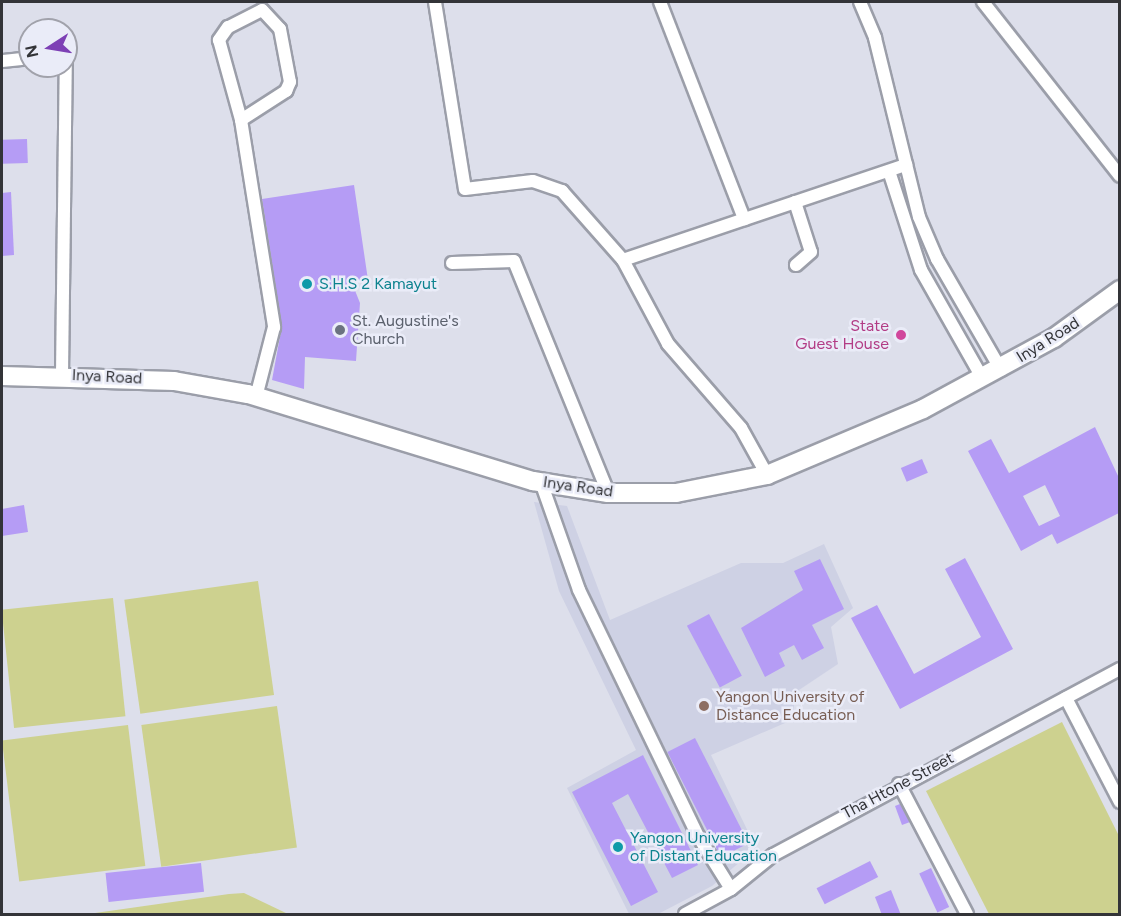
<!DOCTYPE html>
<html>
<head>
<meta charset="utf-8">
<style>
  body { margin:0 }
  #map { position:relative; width:1121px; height:916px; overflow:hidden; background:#dddfeb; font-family:Figtree,sans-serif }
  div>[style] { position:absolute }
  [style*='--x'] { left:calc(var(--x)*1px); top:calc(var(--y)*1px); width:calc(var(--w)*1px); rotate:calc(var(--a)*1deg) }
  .built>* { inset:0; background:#ced1e4 }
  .green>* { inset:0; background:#cdd18f; transform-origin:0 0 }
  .building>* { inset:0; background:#b59cf5; transform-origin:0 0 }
  .roads { filter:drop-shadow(2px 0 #9b9ea9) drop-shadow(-2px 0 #9b9ea9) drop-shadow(0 2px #9b9ea9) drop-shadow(0 -2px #9b9ea9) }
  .minor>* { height:12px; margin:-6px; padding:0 6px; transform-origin:6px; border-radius:6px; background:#fff }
  .secondary>* { height:18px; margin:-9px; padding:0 9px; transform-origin:9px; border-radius:9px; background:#fff }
  .dots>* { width:16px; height:16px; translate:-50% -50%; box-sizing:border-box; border:3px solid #eaecf8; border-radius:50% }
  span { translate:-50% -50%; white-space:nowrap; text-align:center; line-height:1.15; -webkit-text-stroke:5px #eaecf8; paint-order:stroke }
  .culture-label { font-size:16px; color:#0d838f }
  .left { translate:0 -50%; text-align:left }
  .worship-label { font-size:16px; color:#5b616d }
  .hotel-label { font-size:16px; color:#b23c85 }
  .right { translate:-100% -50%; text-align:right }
  .street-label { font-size:16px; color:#333438 }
  .education-label { font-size:16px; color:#785e54 }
  .frame { position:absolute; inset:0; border:3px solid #333438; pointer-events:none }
  .north { position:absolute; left:18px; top:18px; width:60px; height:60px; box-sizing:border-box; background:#eaecf8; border:2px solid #a1a2ab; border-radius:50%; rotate:258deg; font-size:16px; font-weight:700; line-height:24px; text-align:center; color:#333438 }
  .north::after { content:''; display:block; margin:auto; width:21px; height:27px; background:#7d40b5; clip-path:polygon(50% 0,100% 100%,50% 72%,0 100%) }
</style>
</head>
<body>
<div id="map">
  <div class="built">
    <i style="clip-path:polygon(534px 502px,567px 506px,610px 620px,741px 563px,783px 563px,824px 544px,853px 608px,831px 627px,838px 664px,796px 692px,792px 720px,711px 755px,756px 848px,712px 886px,658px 914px,629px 914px,567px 788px,636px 750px,559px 591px)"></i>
  </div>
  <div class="green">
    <i style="left:258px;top:581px;width:115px;height:135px;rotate:82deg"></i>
    <i style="left:113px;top:598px;width:119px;height:112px;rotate:84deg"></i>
    <i style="left:277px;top:706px;width:143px;height:137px;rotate:82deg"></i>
    <i style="clip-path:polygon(1062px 722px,1119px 836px,1119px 914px,989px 914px,926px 791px)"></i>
    <i style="left:128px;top:725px;width:142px;height:127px;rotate:83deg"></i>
    <i style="clip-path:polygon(244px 893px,288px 914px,88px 914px,229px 894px)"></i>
  </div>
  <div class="building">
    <i style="left:27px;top:139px;width:24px;height:25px;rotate:88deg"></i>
    <i style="clip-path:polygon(354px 185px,368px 280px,352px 283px,360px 303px,356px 361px,305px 357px,304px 389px,272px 380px,282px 326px,262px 199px)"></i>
    <i style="clip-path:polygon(11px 192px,14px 255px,2px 256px,2px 193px)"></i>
    <i style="clip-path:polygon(evenodd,1095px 427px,1119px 478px,1119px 513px,1057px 544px,1052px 534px,1021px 551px,968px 451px,991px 439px,1009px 473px,1095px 427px,1045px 485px,1060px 516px,1039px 526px,1023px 496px,1045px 485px)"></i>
    <i style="left:922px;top:459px;width:15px;height:23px;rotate:67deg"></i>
    <i style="clip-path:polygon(24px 505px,28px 532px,2px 536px,2px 509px)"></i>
    <i style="clip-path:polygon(965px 558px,1013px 649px,900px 709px,851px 618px,877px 605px,914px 674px,981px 637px,945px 569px)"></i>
    <i style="clip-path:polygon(820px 559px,844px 609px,812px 625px,824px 648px,802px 660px,794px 645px,779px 653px,785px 666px,765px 677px,741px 628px,803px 590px,794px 571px)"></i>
    <i style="left:709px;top:614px;width:70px;height:25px;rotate:62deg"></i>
    <i style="left:695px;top:738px;width:118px;height:31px;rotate:63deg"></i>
    <i style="clip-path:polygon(643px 755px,698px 865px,672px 878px,628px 794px,612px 803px,658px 892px,631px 906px,572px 792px)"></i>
    <i style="clip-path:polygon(900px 804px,910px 822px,902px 825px,895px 806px)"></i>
    <i style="left:870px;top:861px;width:18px;height:60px;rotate:63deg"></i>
    <i style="left:201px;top:863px;width:29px;height:96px;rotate:84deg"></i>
    <i style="left:931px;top:868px;width:43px;height:13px;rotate:65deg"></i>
    <i style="clip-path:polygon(891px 890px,901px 915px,882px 915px,875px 897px)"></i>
  </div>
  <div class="roads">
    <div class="minor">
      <i style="--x:435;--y:2;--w:189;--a:80.9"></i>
      <i style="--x:465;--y:189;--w:68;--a:-6.7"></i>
      <i style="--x:533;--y:181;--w:31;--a:19"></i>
      <i style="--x:562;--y:191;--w:92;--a:48.5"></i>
      <i style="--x:623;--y:260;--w:95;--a:61.8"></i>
      <i style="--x:668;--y:344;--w:111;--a:49"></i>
      <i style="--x:741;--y:428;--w:54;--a:61"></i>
      <i style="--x:660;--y:2;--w:233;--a:68.8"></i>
      <i style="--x:860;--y:2;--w:39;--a:67"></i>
      <i style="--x:875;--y:38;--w:184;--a:76.2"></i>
      <i style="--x:919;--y:217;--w:46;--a:66.8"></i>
      <i style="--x:937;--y:259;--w:128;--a:60"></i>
      <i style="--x:983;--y:2;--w:221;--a:51.8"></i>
      <i style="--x:2;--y:61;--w:28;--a:-6"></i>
      <i style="--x:241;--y:120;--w:54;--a:-32.8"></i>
      <i style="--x:286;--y:91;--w:10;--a:-66"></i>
      <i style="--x:290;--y:82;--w:54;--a:-100.7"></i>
      <i style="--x:280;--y:29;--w:26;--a:-133"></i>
      <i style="--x:262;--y:10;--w:38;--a:153"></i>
      <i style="--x:228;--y:27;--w:16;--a:125"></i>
      <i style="--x:219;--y:40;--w:83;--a:74.6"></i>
      <i style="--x:241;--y:120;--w:210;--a:80.9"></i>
      <i style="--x:274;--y:327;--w:72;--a:104.4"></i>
      <i style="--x:889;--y:171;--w:104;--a:72.1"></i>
      <i style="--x:921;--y:270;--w:125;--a:60.4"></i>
      <i style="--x:795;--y:202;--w:52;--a:72.3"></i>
      <i style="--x:811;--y:252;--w:20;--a:139"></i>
      <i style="--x:623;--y:260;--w:299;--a:-18.6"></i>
      <i style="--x:452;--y:263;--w:62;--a:-1.8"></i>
      <i style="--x:514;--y:261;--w:250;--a:67.9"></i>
      <i style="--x:62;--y:374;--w:320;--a:-89.3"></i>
      <i style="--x:541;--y:482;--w:114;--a:70.6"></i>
      <i style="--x:579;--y:590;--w:273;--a:64.2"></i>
      <i style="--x:698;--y:836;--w:62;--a:58.1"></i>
      <i style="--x:1066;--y:698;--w:117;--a:62.6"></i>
      <i style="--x:899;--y:784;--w:147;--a:62.4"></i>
      <i style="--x:685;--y:914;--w:52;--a:-28.5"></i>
      <i style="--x:731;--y:889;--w:54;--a:-39"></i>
      <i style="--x:773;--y:855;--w:394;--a:-28.2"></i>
    </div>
    <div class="secondary">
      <i style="--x:2;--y:376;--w:172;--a:1.7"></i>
      <i style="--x:174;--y:381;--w:75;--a:10"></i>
      <i style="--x:248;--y:394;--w:298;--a:17"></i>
      <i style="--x:533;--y:481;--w:76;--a:9.1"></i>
      <i style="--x:608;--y:493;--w:68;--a:0"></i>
      <i style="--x:676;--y:493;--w:93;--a:-11.2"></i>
      <i style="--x:767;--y:475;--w:169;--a:-22.9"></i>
      <i style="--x:923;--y:409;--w:149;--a:-28.5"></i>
      <i style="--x:1054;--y:338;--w:82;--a:-36"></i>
    </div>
  </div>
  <div class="dots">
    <i style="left:307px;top:284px;background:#0f9aa8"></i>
    <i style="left:340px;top:330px;background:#6b7280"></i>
    <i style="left:901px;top:335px;background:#d1479c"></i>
    <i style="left:704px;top:706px;background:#8d6e63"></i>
    <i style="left:618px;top:847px;background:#0f9aa8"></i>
  </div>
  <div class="culture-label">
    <span class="left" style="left:319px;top:284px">S.H.S 2 Kamayut</span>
    <span class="left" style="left:630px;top:847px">Yangon University<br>of Distant Education</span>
  </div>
  <div class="worship-label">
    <span class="left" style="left:352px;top:330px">St. Augustine's<br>Church</span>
  </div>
  <div class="hotel-label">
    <span class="right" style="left:889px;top:335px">State<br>Guest House</span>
  </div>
  <div class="street-label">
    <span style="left:1048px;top:340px;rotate:-32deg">Inya Road</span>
    <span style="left:107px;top:377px;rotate:3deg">Inya Road</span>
    <span style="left:578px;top:487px;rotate:8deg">Inya Road</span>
    <span style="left:898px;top:786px;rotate:-28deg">Tha Htone Street</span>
  </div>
  <div class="education-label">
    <span class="left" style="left:716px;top:706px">Yangon University of<br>Distance Education</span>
  </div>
  <div class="frame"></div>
  <div class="north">N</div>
</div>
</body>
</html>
